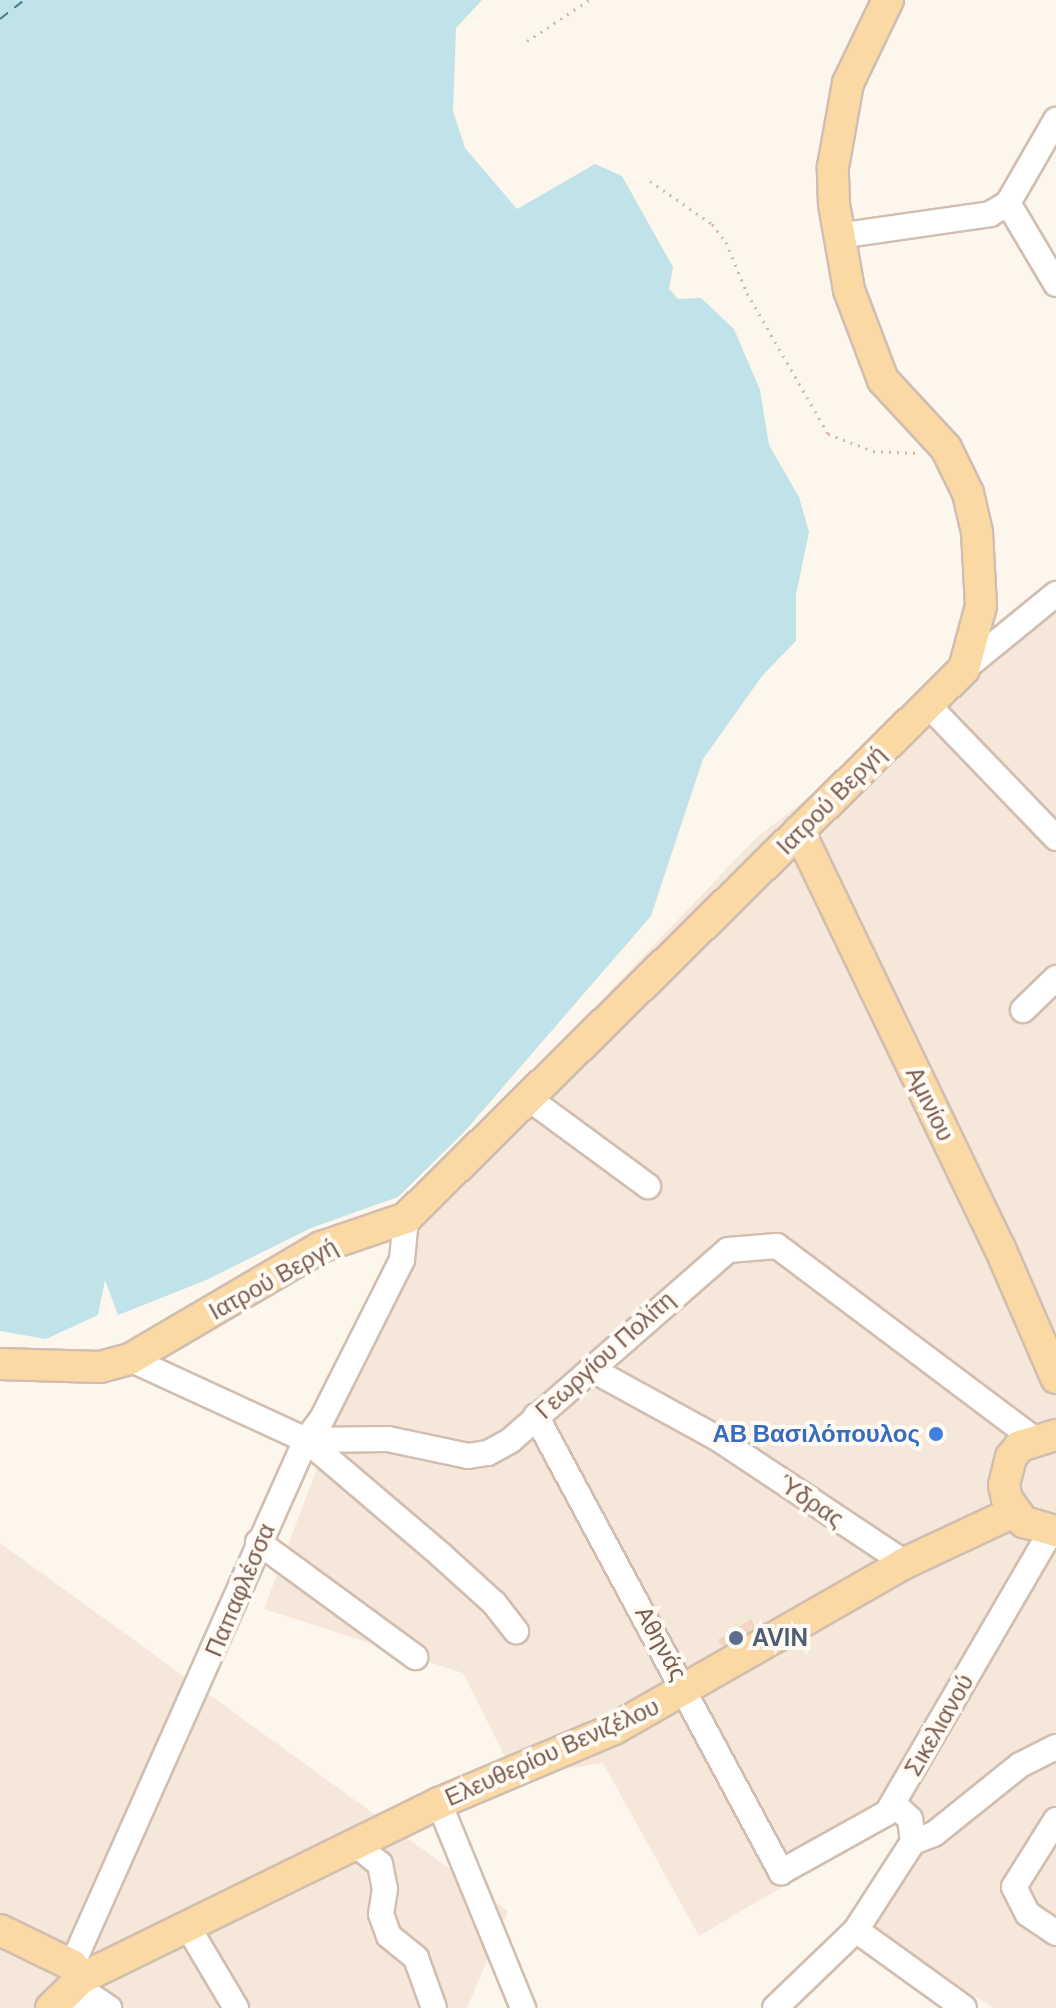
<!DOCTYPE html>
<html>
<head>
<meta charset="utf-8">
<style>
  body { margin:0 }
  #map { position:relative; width:1056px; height:2008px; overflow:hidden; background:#fdf6ec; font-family:"DM Sans",sans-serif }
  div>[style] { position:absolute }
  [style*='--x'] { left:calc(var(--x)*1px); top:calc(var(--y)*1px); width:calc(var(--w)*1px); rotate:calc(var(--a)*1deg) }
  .residential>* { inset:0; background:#f5e8da }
  .water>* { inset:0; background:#bfe3e8 }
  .ferry>* { height:2px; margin-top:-1px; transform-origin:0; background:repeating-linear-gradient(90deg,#437c86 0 10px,transparent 0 18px) }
  .building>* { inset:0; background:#f3d5c3; transform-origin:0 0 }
  .path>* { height:3px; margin-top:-1.5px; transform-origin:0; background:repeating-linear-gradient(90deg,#d9b8a5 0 2px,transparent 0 8px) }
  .roads { filter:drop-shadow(2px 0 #d1beb0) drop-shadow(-2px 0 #d1beb0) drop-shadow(0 2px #d1beb0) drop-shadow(0 -2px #d1beb0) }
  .minor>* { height:24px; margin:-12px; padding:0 12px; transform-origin:12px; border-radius:12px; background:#fff }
  .major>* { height:30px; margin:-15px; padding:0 15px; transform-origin:15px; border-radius:15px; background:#fbd9a5 }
  .dots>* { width:22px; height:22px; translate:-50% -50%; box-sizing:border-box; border:4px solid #fffaf3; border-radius:50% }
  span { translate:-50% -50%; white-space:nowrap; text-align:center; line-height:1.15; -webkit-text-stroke:8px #fffaf3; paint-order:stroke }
  .street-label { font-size:24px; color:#7a5c4d }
  .shop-label { font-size:24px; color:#366cbe; font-weight:700 }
  .right { translate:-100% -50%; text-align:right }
  .service-label { font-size:24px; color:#4e5e75; font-weight:700 }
  .left { translate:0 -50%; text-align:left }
</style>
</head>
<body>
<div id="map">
  <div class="residential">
    <i style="clip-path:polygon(1056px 604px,1056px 2008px,994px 2008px,854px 1924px,904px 1841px,892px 1822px,699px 1936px,603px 1763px,515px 1777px,463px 1673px,264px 1609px,423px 1187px,756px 838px)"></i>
    <i style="clip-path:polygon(0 1543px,508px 1911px,467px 2008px,0 2008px)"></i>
  </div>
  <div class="water">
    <i style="clip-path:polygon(0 0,482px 0,456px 28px,453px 111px,465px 148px,517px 209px,595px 164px,622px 176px,673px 267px,669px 289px,678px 299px,701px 298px,734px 329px,760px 390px,769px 445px,799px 497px,809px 532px,796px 595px,796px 641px,762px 676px,703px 759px,651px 916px,465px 1131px,398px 1197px,311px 1228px,204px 1281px,118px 1315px,105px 1280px,98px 1315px,46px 1339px,0 1331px)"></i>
  </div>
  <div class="ferry">
    <i style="--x:0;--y:19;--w:31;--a:-38"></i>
  </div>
  <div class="building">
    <i style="left:751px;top:1619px;width:9px;height:39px;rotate:58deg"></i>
  </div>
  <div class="path">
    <i style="--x:527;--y:41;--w:74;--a:-33.5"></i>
    <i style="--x:650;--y:181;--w:75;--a:34.7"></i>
    <i style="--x:712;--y:224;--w:23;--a:52"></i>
    <i style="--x:726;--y:242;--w:55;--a:67.6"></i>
    <i style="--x:747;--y:293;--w:163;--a:60.1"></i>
    <i style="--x:828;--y:434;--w:48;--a:20.7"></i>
    <i style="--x:873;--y:451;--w:45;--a:2.5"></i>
  </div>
  <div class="roads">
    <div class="minor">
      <i style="--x:1008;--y:203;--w:94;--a:59.3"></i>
      <i style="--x:838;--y:236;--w:154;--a:-8.2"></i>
      <i style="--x:990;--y:214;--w:21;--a:-31"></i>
      <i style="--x:1008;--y:203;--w:96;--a:-60"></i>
      <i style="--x:964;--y:669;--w:119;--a:-39.2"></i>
      <i style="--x:927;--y:704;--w:186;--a:46.1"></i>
      <i style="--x:1023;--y:1010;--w:46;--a:-44.1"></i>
      <i style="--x:528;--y:1098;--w:149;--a:36.3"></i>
      <i style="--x:130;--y:1359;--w:194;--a:24.7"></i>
      <i style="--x:306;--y:1440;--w:82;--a:-0.7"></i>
      <i style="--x:388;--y:1439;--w:82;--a:12"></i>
      <i style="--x:468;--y:1456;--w:20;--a:-9"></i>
      <i style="--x:488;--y:1453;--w:26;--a:-29"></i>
      <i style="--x:511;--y:1440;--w:288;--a:-41.2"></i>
      <i style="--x:728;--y:1250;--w:49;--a:-4.7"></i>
      <i style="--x:777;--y:1246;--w:320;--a:36.9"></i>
      <i style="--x:591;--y:1369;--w:144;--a:28.7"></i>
      <i style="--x:717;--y:1438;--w:226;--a:33.6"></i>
      <i style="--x:536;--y:1416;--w:518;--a:61.75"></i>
      <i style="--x:781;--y:1872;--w:121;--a:-29.1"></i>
      <i style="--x:887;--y:1813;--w:326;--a:-59.8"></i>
      <i style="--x:306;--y:1440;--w:177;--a:40.4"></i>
      <i style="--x:441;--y:1555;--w:72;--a:42.2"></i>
      <i style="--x:494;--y:1603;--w:36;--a:52"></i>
      <i style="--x:258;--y:1542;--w:195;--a:36.2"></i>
      <i style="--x:439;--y:1803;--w:222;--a:67.7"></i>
      <i style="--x:1056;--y:1820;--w:79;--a:122.1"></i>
      <i style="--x:1014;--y:1887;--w:30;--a:63"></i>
      <i style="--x:1028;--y:1914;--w:34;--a:34"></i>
      <i style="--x:913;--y:1842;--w:22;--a:-21"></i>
      <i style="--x:934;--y:1834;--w:110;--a:-38.7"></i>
      <i style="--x:1020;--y:1765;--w:40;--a:-26.6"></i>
      <i style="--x:355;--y:1844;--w:32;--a:39"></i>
      <i style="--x:380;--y:1864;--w:25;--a:79"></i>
      <i style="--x:385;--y:1889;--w:25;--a:99"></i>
      <i style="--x:381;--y:1914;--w:23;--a:70"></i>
      <i style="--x:389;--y:1936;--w:35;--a:39"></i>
      <i style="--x:416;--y:1958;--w:53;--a:70.2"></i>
      <i style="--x:188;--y:1927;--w:94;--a:59.3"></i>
      <i style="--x:856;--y:1930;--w:133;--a:35.8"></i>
      <i style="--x:72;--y:1965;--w:575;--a:-65.98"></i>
      <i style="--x:306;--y:1440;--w:26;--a:-53"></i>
      <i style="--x:322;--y:1419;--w:178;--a:-63.3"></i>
      <i style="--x:402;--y:1260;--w:42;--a:-84.6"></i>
      <i style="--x:76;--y:2008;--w:19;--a:-39"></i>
      <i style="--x:91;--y:1996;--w:22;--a:34"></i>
      <i style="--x:775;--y:2008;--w:112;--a:-43.9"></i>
      <i style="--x:856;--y:1930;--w:105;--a:-57.1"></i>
      <i style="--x:913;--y:1842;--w:23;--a:-97"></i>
      <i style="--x:910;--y:1819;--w:23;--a:-137"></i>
    </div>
    <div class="major">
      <i style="--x:799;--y:831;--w:461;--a:64.3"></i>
      <i style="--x:999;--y:1246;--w:144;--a:66.6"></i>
      <i style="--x:0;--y:1364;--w:100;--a:1.7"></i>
      <i style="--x:100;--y:1367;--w:31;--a:-15"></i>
      <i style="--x:130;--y:1359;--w:221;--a:-30.4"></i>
      <i style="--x:321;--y:1247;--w:90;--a:-18.8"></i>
      <i style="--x:406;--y:1218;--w:783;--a:-44.53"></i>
      <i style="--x:964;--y:669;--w:65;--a:-74.9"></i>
      <i style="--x:981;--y:606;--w:74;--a:-93.1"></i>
      <i style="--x:977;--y:532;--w:40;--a:-103"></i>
      <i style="--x:968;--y:493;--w:50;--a:-116.1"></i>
      <i style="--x:946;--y:448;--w:93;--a:-132.8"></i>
      <i style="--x:883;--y:380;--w:96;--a:-110.7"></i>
      <i style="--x:849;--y:290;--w:87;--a:-99.9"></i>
      <i style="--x:834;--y:204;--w:37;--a:-92"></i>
      <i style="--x:833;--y:167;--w:85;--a:-79.9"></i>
      <i style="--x:848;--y:83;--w:92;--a:-64.3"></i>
      <i style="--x:1056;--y:1435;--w:38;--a:163"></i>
      <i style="--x:1020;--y:1446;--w:14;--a:129"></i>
      <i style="--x:1011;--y:1457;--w:29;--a:104"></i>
      <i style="--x:1004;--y:1485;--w:14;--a:78"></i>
      <i style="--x:1007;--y:1499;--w:29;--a:54"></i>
      <i style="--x:1024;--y:1522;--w:33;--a:16"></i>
      <i style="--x:0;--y:1930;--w:80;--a:25.9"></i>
      <i style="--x:72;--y:1965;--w:16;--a:52"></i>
      <i style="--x:51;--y:2008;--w:43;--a:-44.1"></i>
      <i style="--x:82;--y:1978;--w:398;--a:-26.1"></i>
      <i style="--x:439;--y:1803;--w:190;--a:-22.9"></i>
      <i style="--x:614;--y:1729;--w:335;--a:-29.7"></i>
      <i style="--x:905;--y:1563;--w:120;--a:-25.1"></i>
    </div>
  </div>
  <div class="dots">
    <i style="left:936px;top:1434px;background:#3f7fe0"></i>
    <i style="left:736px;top:1638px;background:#5c6f8a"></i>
  </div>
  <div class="street-label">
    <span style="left:831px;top:800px;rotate:-45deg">Ιατρού Βεργή</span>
    <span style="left:930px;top:1104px;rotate:64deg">Αμινίου</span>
    <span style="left:273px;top:1279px;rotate:-29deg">Ιατρού Βεργή</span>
    <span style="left:605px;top:1355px;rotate:-42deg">Γεωργίου Πολίτη</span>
    <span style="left:811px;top:1501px;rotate:34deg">Ύδρας</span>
    <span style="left:240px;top:1590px;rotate:-67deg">Παπαφλέσσα</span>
    <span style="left:661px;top:1643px;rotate:61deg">Αθηνάς</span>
    <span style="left:939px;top:1725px;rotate:-60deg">Σικελιανού</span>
    <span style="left:552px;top:1752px;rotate:-24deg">Ελευθερίου Βενιζέλου</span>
  </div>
  <div class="shop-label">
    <span class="right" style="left:920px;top:1434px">ΑΒ Βασιλόπουλος</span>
  </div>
  <div class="service-label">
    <span class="left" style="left:752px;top:1638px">AVIN</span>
  </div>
</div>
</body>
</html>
